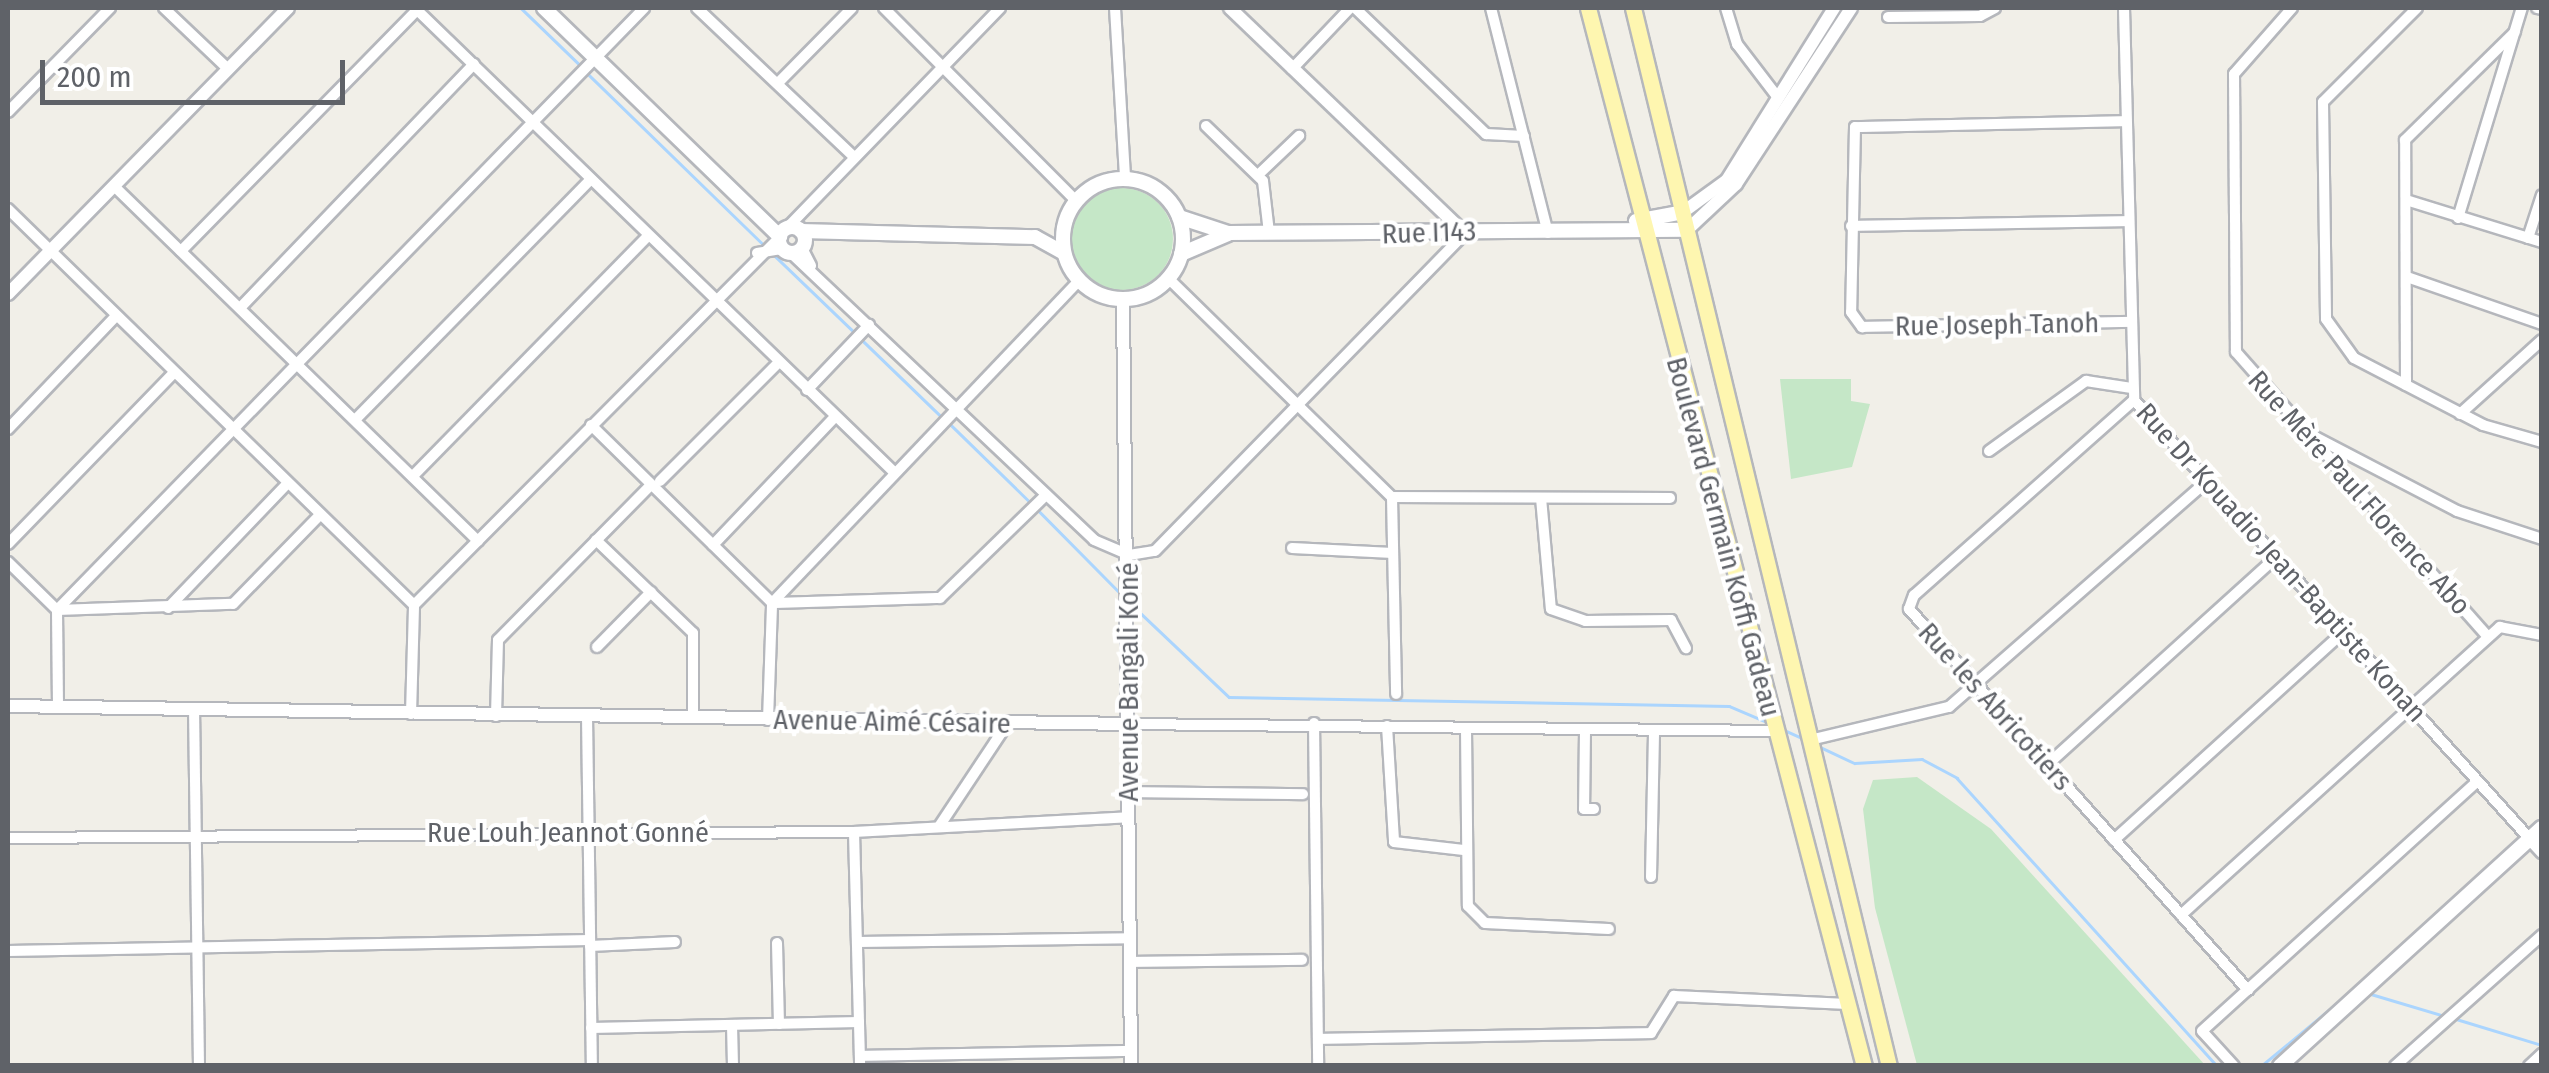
<!DOCTYPE html>
<html>
<head>
<meta charset="utf-8">
<style>
  body { margin:0 }
  #map { position:relative; width:2549px; height:1073px; overflow:hidden; background:#f1efe8; font-family:"Fira Sans Condensed",sans-serif }
  div>[style] { position:absolute }
  [style*='--x'] { left:calc(var(--x)*1px); top:calc(var(--y)*1px); width:calc(var(--w)*1px); rotate:calc(var(--a)*1deg) }
  .green>* { inset:0; background:#c5e7c7 }
  .round { border-radius:50% }
  .stream>* { height:2.5px; margin:-1.25px; padding:0 1.25px; transform-origin:1.25px; border-radius:1.25px; background:#abd5fe }
  .roads { filter:drop-shadow(2px 0 #b5b7bc) drop-shadow(-2px 0 #b5b7bc) drop-shadow(0 2px #b5b7bc) drop-shadow(0 -2px #b5b7bc) }
  .minor>* { height:10px; margin:-5px; padding:0 5px; transform-origin:5px; border-radius:5px; background:#fff }
  .tertiary>* { height:12px; margin:-6px; padding:0 6px; transform-origin:6px; border-radius:6px; background:#fff }
  .secondary>* { height:14px; margin:-7px; padding:0 7px; transform-origin:7px; border-radius:7px; background:#fff }
  .secondary>.ring { margin:-7px; padding:0; box-sizing:content-box; background:none; border:14px solid #fff; border-radius:50% }
  .primary>* { height:15px; margin:-7.5px; padding:0 7.5px; transform-origin:7.5px; border-radius:7.5px; background:#fef6b0 }
  span { translate:-50% -50%; white-space:nowrap; text-align:center; line-height:1.15; -webkit-text-stroke:8px #fff; paint-order:stroke }
  .street-label { font-size:28px; color:#5f6268 }
  .frame { position:absolute; inset:0; border:10px solid #5f6268; pointer-events:none }
  .scale { position:absolute; left:40px; top:60px; width:305px; height:45px; box-sizing:border-box; border:5px solid #5f6268; border-top:0; padding-left:12px; font-size:30px; line-height:35px; white-space:nowrap; color:#5f6268; -webkit-text-stroke:8px #fff; paint-order:stroke }
</style>
</head>
<body>
<div id="map">
  <div class="green">
    <i class="round" style="left:1071px;top:188px;width:102px;height:102px"></i>
    <i style="clip-path:polygon(1780px 379px,1851px 379px,1851px 401px,1870px 404px,1852px 467px,1791px 479px)"></i>
    <i style="clip-path:polygon(1917px 777px,1991px 829px,2205px 1065px,1917px 1065px,1875px 908px,1863px 809px,1873px 780px)"></i>
  </div>
  <div class="stream">
    <i style="--x:521;--y:8;--w:85;--a:44"></i>
    <i style="--x:587;--y:73;--w:247;--a:44.2"></i>
    <i style="--x:773;--y:254;--w:112;--a:43.9"></i>
    <i style="--x:860;--y:338;--w:117;--a:44"></i>
    <i style="--x:950;--y:424;--w:112;--a:44.3"></i>
    <i style="--x:1036;--y:508;--w:122;--a:45.3"></i>
    <i style="--x:1131;--y:604;--w:135;--a:43.5"></i>
    <i style="--x:1229;--y:697;--w:500;--a:1.03"></i>
    <i style="--x:1729;--y:706;--w:41;--a:22.8"></i>
    <i style="--x:1784;--y:730;--w:22;--a:24"></i>
    <i style="--x:1820;--y:747;--w:38;--a:25"></i>
    <i style="--x:1855;--y:763;--w:67;--a:-3.4"></i>
    <i style="--x:1922;--y:759;--w:40;--a:28"></i>
    <i style="--x:1957;--y:778;--w:388;--a:47.9"></i>
    <i style="--x:2371;--y:994;--w:77;--a:16.6"></i>
    <i style="--x:2453;--y:1018;--w:93;--a:16.9"></i>
    <i style="--x:2261;--y:1066;--w:121;--a:-39.6"></i>
  </div>
  <div class="roads">
    <div class="minor">
      <i style="--x:164;--y:8;--w:88;--a:43.6"></i>
      <i style="--x:415;--y:8;--w:667;--a:44.09"></i>
      <i style="--x:697;--y:8;--w:216;--a:43.5"></i>
      <i style="--x:884;--y:8;--w:272;--a:45.1"></i>
      <i style="--x:1115;--y:8;--w:170;--a:86.6"></i>
      <i style="--x:1355;--y:8;--w:182;--a:43.9"></i>
      <i style="--x:1486;--y:134;--w:38;--a:3"></i>
      <i style="--x:1491;--y:8;--w:232;--a:75.8"></i>
      <i style="--x:1726;--y:8;--w:38;--a:73"></i>
      <i style="--x:1737;--y:44;--w:64;--a:52.6"></i>
      <i style="--x:2124;--y:8;--w:392;--a:88.5"></i>
      <i style="--x:2134;--y:400;--w:591;--a:47.95"></i>
      <i style="--x:2292;--y:8;--w:88;--a:131.3"></i>
      <i style="--x:2234;--y:74;--w:278;--a:89.6"></i>
      <i style="--x:2236;--y:352;--w:380;--a:48.5"></i>
      <i style="--x:2417;--y:8;--w:133;--a:135"></i>
      <i style="--x:2323;--y:102;--w:217;--a:89.2"></i>
      <i style="--x:2326;--y:319;--w:48;--a:54.3"></i>
      <i style="--x:2354;--y:358;--w:145;--a:27.4"></i>
      <i style="--x:2483;--y:425;--w:61;--a:16.1"></i>
      <i style="--x:2537;--y:8;--w:5;--a:11"></i>
      <i style="--x:1888;--y:17;--w:92;--a:-0.6"></i>
      <i style="--x:1980;--y:16;--w:17;--a:-28"></i>
      <i style="--x:1292;--y:69;--w:84;--a:-46.4"></i>
      <i style="--x:778;--y:83;--w:105;--a:-45.4"></i>
      <i style="--x:8;--y:112;--w:146;--a:-45.6"></i>
      <i style="--x:2126;--y:121;--w:271;--a:178.7"></i>
      <i style="--x:1855;--y:127;--w:185;--a:91.2"></i>
      <i style="--x:1851;--y:312;--w:19;--a:54"></i>
      <i style="--x:1862;--y:327;--w:268;--a:-1.1"></i>
      <i style="--x:1206;--y:126;--w:79;--a:44"></i>
      <i style="--x:1263;--y:181;--w:52;--a:83.4"></i>
      <i style="--x:1258;--y:175;--w:57;--a:-43.6"></i>
      <i style="--x:115;--y:187;--w:507;--a:44.28"></i>
      <i style="--x:2406;--y:200;--w:142;--a:17.2"></i>
      <i style="--x:8;--y:209;--w:567;--a:44.29"></i>
      <i style="--x:2458;--y:218;--w:220;--a:-73.1"></i>
      <i style="--x:1851;--y:226;--w:277;--a:-1"></i>
      <i style="--x:785;--y:230;--w:309;--a:-45.9"></i>
      <i style="--x:2528;--y:238;--w:45;--a:-72"></i>
      <i style="--x:802;--y:248;--w:20;--a:63"></i>
      <i style="--x:181;--y:251;--w:337;--a:-45.6"></i>
      <i style="--x:757;--y:253;--w:26;--a:-9"></i>
      <i style="--x:791;--y:253;--w:417;--a:43.4"></i>
      <i style="--x:1094;--y:540;--w:38;--a:23"></i>
      <i style="--x:1129;--y:555;--w:26;--a:-9"></i>
      <i style="--x:1155;--y:551;--w:444;--a:-45.7"></i>
      <i style="--x:2407;--y:277;--w:143;--a:19.2"></i>
      <i style="--x:1168;--y:278;--w:313;--a:44.4"></i>
      <i style="--x:1392;--y:497;--w:278;--a:0.2"></i>
      <i style="--x:240;--y:308;--w:338;--a:-46.2"></i>
      <i style="--x:2406;--y:385;--w:245;--a:-90.2"></i>
      <i style="--x:2405;--y:140;--w:154;--a:-44.5"></i>
      <i style="--x:807;--y:390;--w:90;--a:-46.4"></i>
      <i style="--x:2134;--y:400;--w:294;--a:138.4"></i>
      <i style="--x:1914;--y:595;--w:15;--a:110"></i>
      <i style="--x:1909;--y:609;--w:510;--a:48.34"></i>
      <i style="--x:2460;--y:414;--w:110;--a:-42.1"></i>
      <i style="--x:355;--y:420;--w:337;--a:-45.6"></i>
      <i style="--x:591;--y:425;--w:254;--a:44.5"></i>
      <i style="--x:772;--y:603;--w:168;--a:-1.7"></i>
      <i style="--x:940;--y:598;--w:148;--a:-44.2"></i>
      <i style="--x:8;--y:429;--w:156;--a:-46.3"></i>
      <i style="--x:2315;--y:437;--w:160;--a:27.5"></i>
      <i style="--x:2457;--y:511;--w:89;--a:18.2"></i>
      <i style="--x:1989;--y:451;--w:120;--a:-35.8"></i>
      <i style="--x:2086;--y:381;--w:46;--a:8.8"></i>
      <i style="--x:413;--y:476;--w:336;--a:-45.6"></i>
      <i style="--x:660;--y:481;--w:168;--a:-45"></i>
      <i style="--x:1392;--y:497;--w:197;--a:88.8"></i>
      <i style="--x:1541;--y:498;--w:111;--a:84.9"></i>
      <i style="--x:1551;--y:609;--w:36;--a:19"></i>
      <i style="--x:1585;--y:621;--w:86;--a:-0.7"></i>
      <i style="--x:1671;--y:620;--w:32;--a:62"></i>
      <i style="--x:596;--y:540;--w:134;--a:43.8"></i>
      <i style="--x:693;--y:633;--w:85;--a:90"></i>
      <i style="--x:8;--y:544;--w:238;--a:-45.9"></i>
      <i style="--x:713;--y:545;--w:177;--a:-46.4"></i>
      <i style="--x:1292;--y:548;--w:101;--a:2.8"></i>
      <i style="--x:8;--y:562;--w:69;--a:44.4"></i>
      <i style="--x:57;--y:610;--w:97;--a:89.4"></i>
      <i style="--x:168;--y:608;--w:173;--a:-46.2"></i>
      <i style="--x:57;--y:610;--w:841;--a:-45.72"></i>
      <i style="--x:57;--y:610;--w:176;--a:-2"></i>
      <i style="--x:233;--y:604;--w:124;--a:-45.7"></i>
      <i style="--x:597;--y:647;--w:77;--a:-45.5"></i>
      <i style="--x:194;--y:708;--w:358;--a:89.2"></i>
      <i style="--x:411;--y:714;--w:109;--a:-88.4"></i>
      <i style="--x:414;--y:605;--w:519;--a:-45.16"></i>
      <i style="--x:496;--y:716;--w:76;--a:-88.5"></i>
      <i style="--x:498;--y:640;--w:218;--a:-45.4"></i>
      <i style="--x:587;--y:716;--w:350;--a:89.2"></i>
      <i style="--x:768;--y:720;--w:117;--a:-88"></i>
      <i style="--x:772;--y:603;--w:445;--a:-46.4"></i>
      <i style="--x:1314;--y:723;--w:343;--a:89.3"></i>
      <i style="--x:1129;--y:724;--w:647;--a:0.62"></i>
      <i style="--x:1387;--y:726;--w:116;--a:86.5"></i>
      <i style="--x:1394;--y:842;--w:70;--a:6.5"></i>
      <i style="--x:1466;--y:729;--w:177;--a:89.4"></i>
      <i style="--x:1468;--y:906;--w:24;--a:45"></i>
      <i style="--x:1485;--y:923;--w:124;--a:2.8"></i>
      <i style="--x:1585;--y:731;--w:78;--a:90.7"></i>
      <i style="--x:1584;--y:809;--w:10;--a:0"></i>
      <i style="--x:1810;--y:740;--w:143;--a:-13.4"></i>
      <i style="--x:1949;--y:707;--w:342;--a:-41.2"></i>
      <i style="--x:2047;--y:765;--w:308;--a:-42.2"></i>
      <i style="--x:1129;--y:792;--w:174;--a:0.7"></i>
      <i style="--x:940;--y:825;--w:121;--a:-56.4"></i>
      <i style="--x:854;--y:832;--w:234;--a:88.5"></i>
      <i style="--x:8;--y:838;--w:846;--a:-0.41"></i>
      <i style="--x:854;--y:832;--w:274;--a:-3.1"></i>
      <i style="--x:2114;--y:840;--w:308;--a:-42.2"></i>
      <i style="--x:1651;--y:877;--w:145;--a:-88.8"></i>
      <i style="--x:2181;--y:915;--w:430;--a:-42.1"></i>
      <i style="--x:2500;--y:627;--w:43;--a:10.8"></i>
      <i style="--x:858;--y:942;--w:273;--a:-0.8"></i>
      <i style="--x:777;--y:943;--w:81;--a:88.6"></i>
      <i style="--x:590;--y:946;--w:85;--a:-2.7"></i>
      <i style="--x:8;--y:951;--w:582;--a:-1.08"></i>
      <i style="--x:1131;--y:962;--w:171;--a:-0.7"></i>
      <i style="--x:732;--y:1025;--w:41;--a:88.6"></i>
      <i style="--x:591;--y:1028;--w:268;--a:-1.3"></i>
      <i style="--x:1318;--y:1039;--w:333;--a:-1"></i>
      <i style="--x:1651;--y:1033;--w:44;--a:-58.1"></i>
      <i style="--x:1674;--y:996;--w:174;--a:2.6"></i>
      <i style="--x:860;--y:1056;--w:271;--a:-1.1"></i>
      <i style="--x:2234;--y:1066;--w:47;--a:-132.4"></i>
      <i style="--x:2202;--y:1031;--w:372;--a:-42.2"></i>
      <i style="--x:2395;--y:1066;--w:197;--a:-41.7"></i>
      <i style="--x:2529;--y:1066;--w:18;--a:-43"></i>
    </div>
    <div class="tertiary">
      <i style="--x:1230;--y:8;--w:325;--a:43.8"></i>
      <i style="--x:1683;--y:212;--w:54;--a:-36"></i>
      <i style="--x:1727;--y:180;--w:203;--a:-58.1"></i>
      <i style="--x:1687;--y:230;--w:67;--a:-43.2"></i>
      <i style="--x:1736;--y:184;--w:210;--a:-56.8"></i>
      <i style="--x:8;--y:294;--w:400;--a:-45.6"></i>
      <i style="--x:1123;--y:299;--w:767;--a:89.4"></i>
      <i style="--x:8;--y:706;--w:1121;--a:0.92"></i>
      <i style="--x:2530;--y:839;--w:18;--a:47"></i>
    </div>
    <div class="secondary">
      <i style="--x:544;--y:8;--w:329;--a:44.1"></i>
      <i class="ring" style="left:1063px;top:179px;width:106px;height:106px"></i>
      <i style="--x:1179;--y:217;--w:52;--a:18.1"></i>
      <i style="--x:1228;--y:233;--w:459;--a:-0.4"></i>
      <i style="--x:1636;--y:221;--w:48;--a:-10.8"></i>
      <i class="ring" style="left:779px;top:227px;width:12px;height:12px"></i>
      <i style="--x:801;--y:231;--w:234;--a:1.5"></i>
      <i style="--x:1035;--y:237;--w:33;--a:29"></i>
      <i style="--x:1181;--y:254;--w:51;--a:-23.1"></i>
      <i style="--x:2280;--y:1066;--w:354;--a:-42.3"></i>
    </div>
    <div class="primary">
      <i style="--x:1588;--y:8;--w:1093;--a:75.38"></i>
      <i style="--x:1633;--y:8;--w:1089;--a:76.4"></i>
    </div>
  </div>
  <div class="street-label">
    <span style="left:1429px;top:233px;rotate:-2deg">Rue I143</span>
    <span style="left:1997px;top:325px;rotate:-1deg">Rue Joseph Tanoh</span>
    <span style="left:2359px;top:493px;rotate:48deg">Rue Mère Paul Florence Abo</span>
    <span style="left:1723px;top:537px;rotate:75deg">Boulevard Germain Koffi Gadeau</span>
    <span style="left:2281px;top:563px;rotate:48deg">Rue Dr Kouadio Jean-Baptiste Konan</span>
    <span style="left:1129px;top:682px;rotate:-90deg">Avenue Bangali Koné</span>
    <span style="left:1995px;top:707px;rotate:48deg">Rue les Abricotiers</span>
    <span style="left:892px;top:722px;rotate:1deg">Avenue Aimé Césaire</span>
    <span style="left:568px;top:833px">Rue Louh Jeannot Gonné</span>
  </div>
  <div class="frame"></div>
  <div class="scale">200 m</div>
</div>
</body>
</html>
